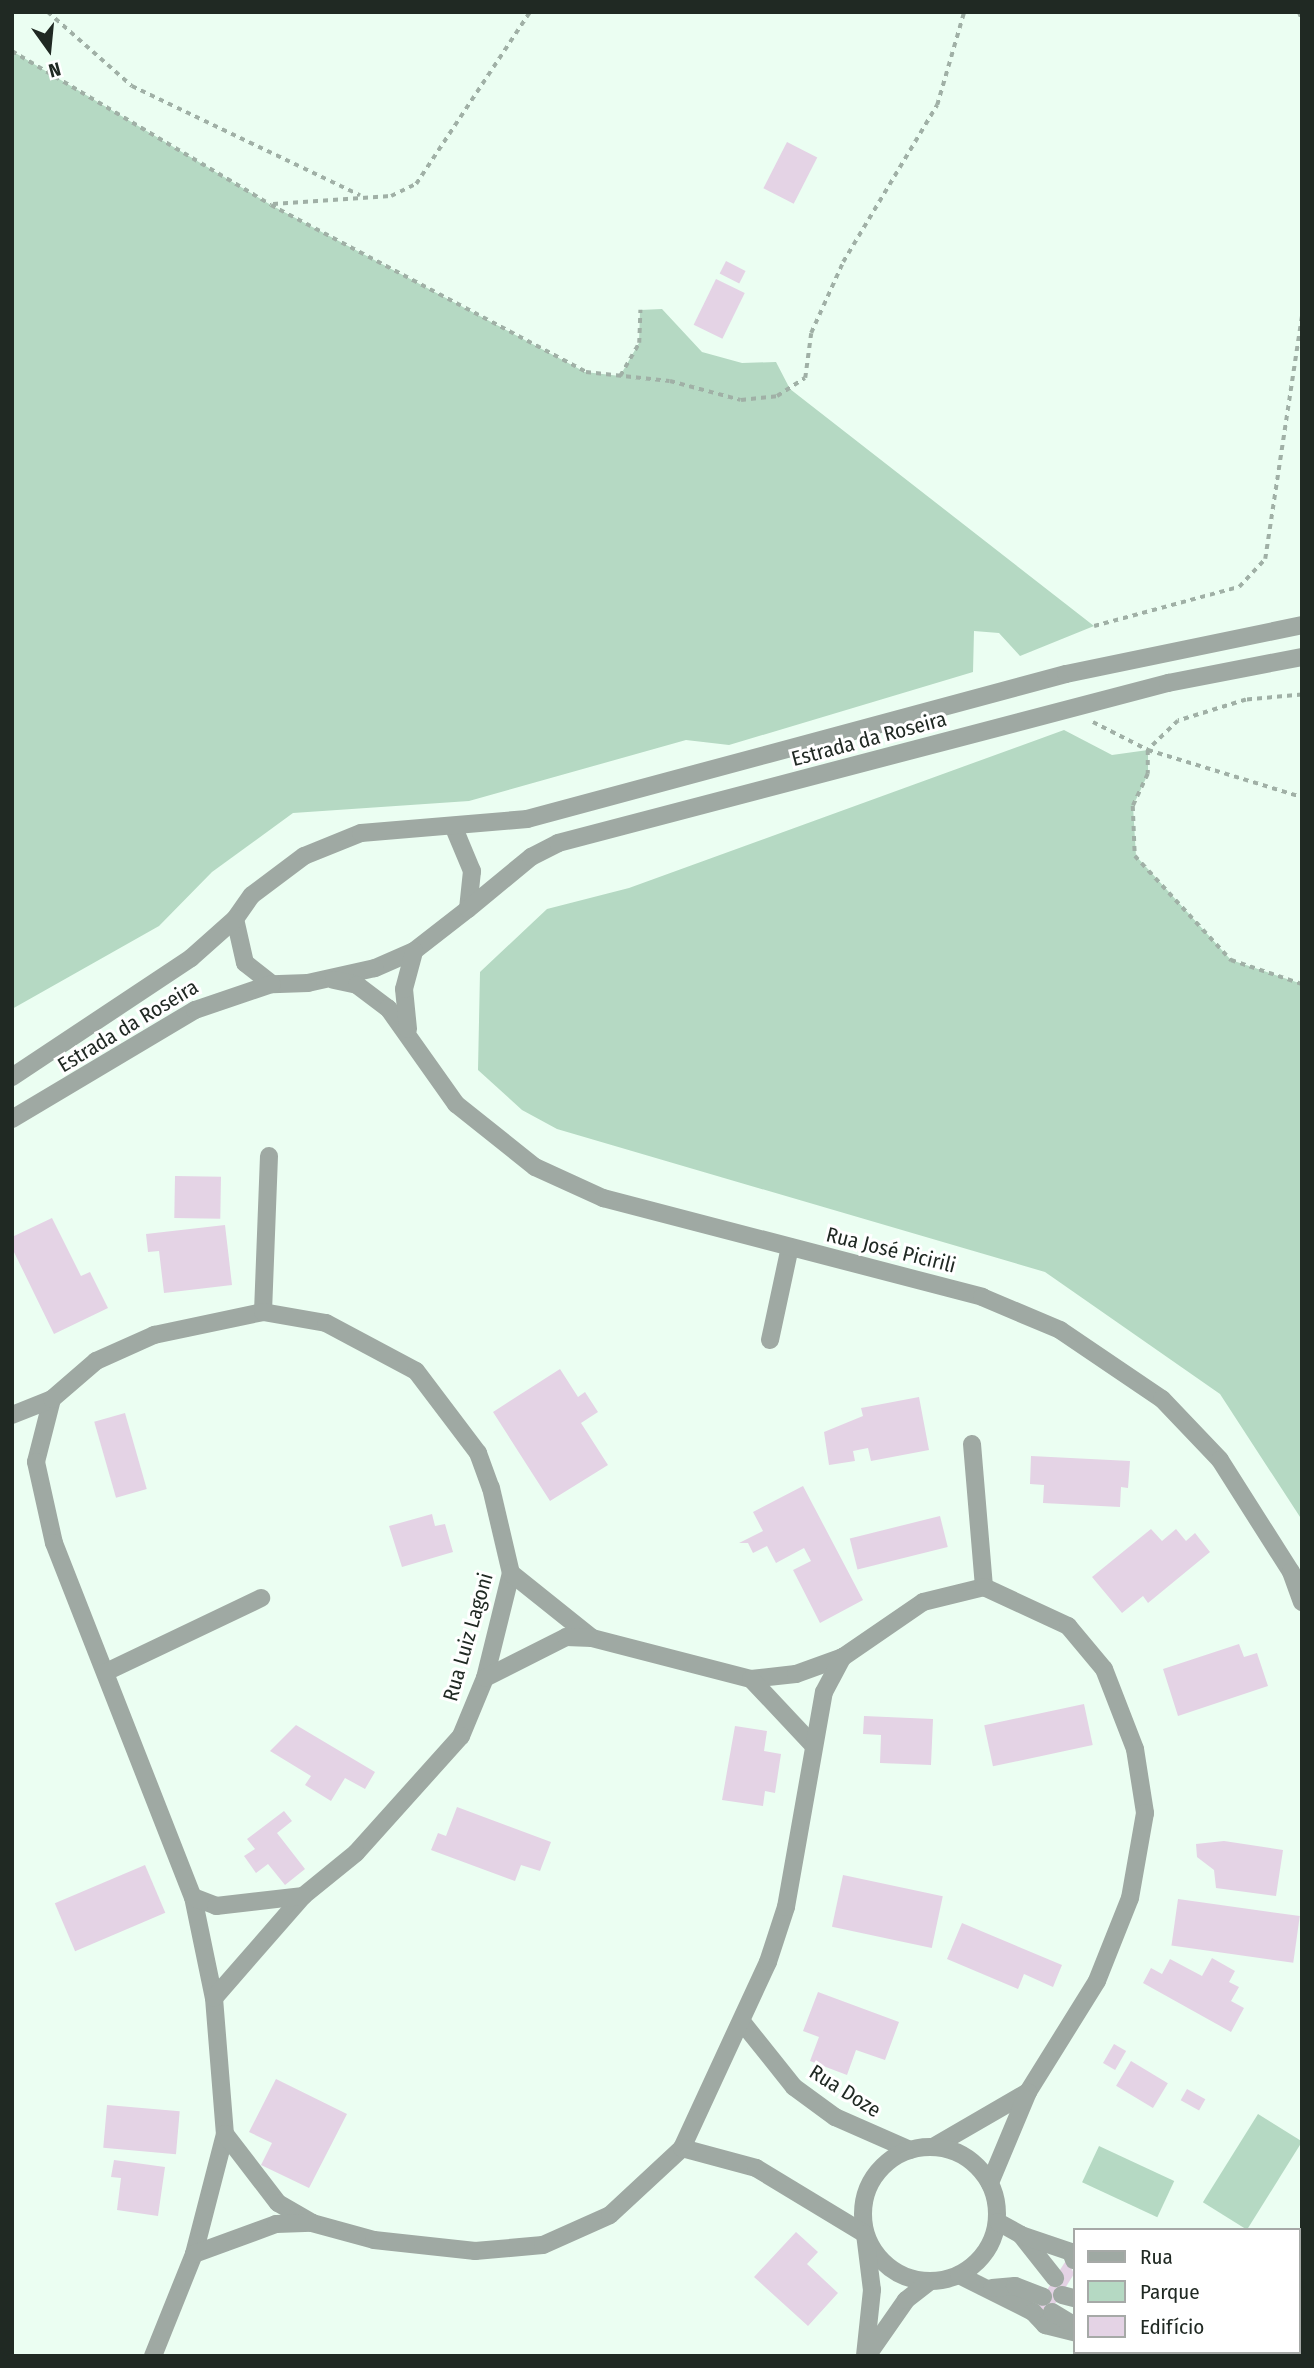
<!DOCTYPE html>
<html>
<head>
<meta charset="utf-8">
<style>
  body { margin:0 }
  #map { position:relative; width:1314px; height:2368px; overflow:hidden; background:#ebfef2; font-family:"Fira Sans Condensed",sans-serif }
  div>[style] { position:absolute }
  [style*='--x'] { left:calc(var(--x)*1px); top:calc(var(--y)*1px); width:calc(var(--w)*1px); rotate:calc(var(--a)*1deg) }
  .green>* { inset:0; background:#b5d9c3; transform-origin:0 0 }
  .building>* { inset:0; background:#e4d3e5; transform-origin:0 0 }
  .path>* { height:3.5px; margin-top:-1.75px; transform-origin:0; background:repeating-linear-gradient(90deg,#a0b0a6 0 5px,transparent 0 10px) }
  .minor>* { height:18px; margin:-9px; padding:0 9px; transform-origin:9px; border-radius:9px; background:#9fa9a3 }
  .minor>.ring { margin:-9px; padding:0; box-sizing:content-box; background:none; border:18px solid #9fa9a3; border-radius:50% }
  .tertiary>* { height:18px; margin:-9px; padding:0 9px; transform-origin:9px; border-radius:9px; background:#9fa9a3 }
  span { translate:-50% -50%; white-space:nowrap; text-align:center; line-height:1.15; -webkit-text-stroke:6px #fff; paint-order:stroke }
  .street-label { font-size:21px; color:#202923 }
  .frame { position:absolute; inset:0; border:14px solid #202923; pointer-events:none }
  .legend { position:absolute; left:1073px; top:2228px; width:228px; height:126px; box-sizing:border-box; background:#fff; border:2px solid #a6a9a7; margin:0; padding:9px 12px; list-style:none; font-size:21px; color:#202923 }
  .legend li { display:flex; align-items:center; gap:14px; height:35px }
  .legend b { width:35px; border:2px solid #a6a9a7 }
  .north { position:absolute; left:14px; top:14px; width:70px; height:70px; -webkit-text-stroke:5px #fff; paint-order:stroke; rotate:165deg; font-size:19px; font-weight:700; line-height:28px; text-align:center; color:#202923 }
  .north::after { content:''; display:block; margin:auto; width:24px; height:32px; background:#202923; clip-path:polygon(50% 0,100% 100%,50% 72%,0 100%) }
</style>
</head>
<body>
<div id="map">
  <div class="green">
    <i style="clip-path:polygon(12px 51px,271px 205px,585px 372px,620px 376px,639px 343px,640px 310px,662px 309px,702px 352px,742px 363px,776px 362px,790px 389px,1094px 626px,1020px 656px,999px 633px,974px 631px,973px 672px,729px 745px,686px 740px,469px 801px,293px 813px,212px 872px,159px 926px,12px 1009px)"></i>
    <i style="clip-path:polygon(1064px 730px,1112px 755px,1148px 750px,1148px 774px,1133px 806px,1136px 856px,1231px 960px,1302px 984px,1302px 1520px,1220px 1394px,1045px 1272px,557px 1129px,522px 1110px,478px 1070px,480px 972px,547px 909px,629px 888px)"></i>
    <i style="left:1258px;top:2114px;width:52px;height:104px;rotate:32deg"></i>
    <i style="left:1099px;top:2146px;width:83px;height:40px;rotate:25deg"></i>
  </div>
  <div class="building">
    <i style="left:787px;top:142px;width:34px;height:52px;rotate:27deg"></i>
    <i style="left:726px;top:261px;width:22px;height:14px;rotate:27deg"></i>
    <i style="left:716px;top:279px;width:32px;height:51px;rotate:26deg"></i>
    <i style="left:175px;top:1176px;width:46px;height:42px;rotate:1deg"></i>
    <i style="clip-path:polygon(52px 1218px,81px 1276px,90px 1272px,108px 1308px,54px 1334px,12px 1248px,12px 1237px)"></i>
    <i style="clip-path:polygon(225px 1225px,232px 1285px,164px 1293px,159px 1251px,148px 1252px,146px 1234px)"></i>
    <i style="clip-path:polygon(560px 1369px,578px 1397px,585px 1392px,598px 1412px,581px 1423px,608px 1465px,550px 1501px,493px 1412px)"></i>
    <i style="clip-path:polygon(919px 1397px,929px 1450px,871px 1461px,868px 1448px,853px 1451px,855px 1461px,829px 1465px,824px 1432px,863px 1416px,861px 1408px)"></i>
    <i style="left:125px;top:1413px;width:79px;height:32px;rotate:74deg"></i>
    <i style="clip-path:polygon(1031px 1456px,1130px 1461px,1128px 1488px,1121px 1487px,1120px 1507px,1043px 1503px,1044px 1485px,1030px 1484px)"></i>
    <i style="clip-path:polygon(803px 1486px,863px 1600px,820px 1623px,793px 1570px,811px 1561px,804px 1548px,776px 1563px,767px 1546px,753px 1553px,748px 1543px,739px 1543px,763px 1531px,753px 1512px)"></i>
    <i style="clip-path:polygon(432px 1514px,435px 1526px,445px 1524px,453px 1552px,402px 1567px,389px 1526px)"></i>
    <i style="left:940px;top:1516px;width:32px;height:93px;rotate:76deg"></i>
    <i style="clip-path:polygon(1151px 1529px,1162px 1541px,1176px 1529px,1186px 1541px,1195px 1533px,1210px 1552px,1148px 1603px,1143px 1596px,1122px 1613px,1092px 1577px)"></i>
    <i style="clip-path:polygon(1239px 1644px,1244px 1657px,1257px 1653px,1268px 1686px,1178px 1716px,1163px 1669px)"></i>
    <i style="left:1084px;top:1704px;width:42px;height:102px;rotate:78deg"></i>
    <i style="clip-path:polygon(864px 1716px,933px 1719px,931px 1765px,880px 1763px,881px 1735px,863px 1734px)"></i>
    <i style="clip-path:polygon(296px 1725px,375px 1772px,365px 1789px,345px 1778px,331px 1801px,305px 1785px,311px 1776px,270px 1751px)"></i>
    <i style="clip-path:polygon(735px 1726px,767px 1731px,764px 1751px,781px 1754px,775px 1793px,765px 1791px,763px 1806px,722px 1800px)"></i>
    <i style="clip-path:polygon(457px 1807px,551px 1842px,540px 1871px,521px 1865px,515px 1881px,431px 1850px,438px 1833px,446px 1836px)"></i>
    <i style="clip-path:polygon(284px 1811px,292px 1821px,277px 1833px,305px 1869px,285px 1885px,268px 1864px,256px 1873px,244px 1856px,255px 1849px,247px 1839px)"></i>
    <i style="clip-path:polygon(1224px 1841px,1283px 1850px,1276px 1896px,1216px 1888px,1214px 1870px,1197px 1857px,1196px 1844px)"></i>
    <i style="left:145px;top:1865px;width:52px;height:98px;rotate:67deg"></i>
    <i style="left:843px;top:1875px;width:102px;height:53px;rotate:12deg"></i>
    <i style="left:1178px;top:1899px;width:123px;height:47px;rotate:8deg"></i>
    <i style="clip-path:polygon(962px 1923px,1062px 1965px,1053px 1987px,1024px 1974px,1018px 1989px,947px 1959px)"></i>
    <i style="clip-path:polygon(1212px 1958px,1235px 1971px,1229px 1982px,1239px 1987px,1231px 2001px,1244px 2008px,1231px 2032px,1143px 1983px,1151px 1968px,1162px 1974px,1170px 1959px,1202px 1976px)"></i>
    <i style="clip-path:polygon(818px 1992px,899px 2022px,885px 2060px,856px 2050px,847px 2075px,810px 2061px,819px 2037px,803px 2031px)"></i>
    <i style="left:1114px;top:2044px;width:14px;height:22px;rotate:30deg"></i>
    <i style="left:1131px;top:2061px;width:43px;height:29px;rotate:31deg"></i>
    <i style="clip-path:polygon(276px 2079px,347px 2114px,309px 2188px,261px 2165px,272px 2143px,249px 2132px)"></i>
    <i style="left:1187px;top:2089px;width:21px;height:13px;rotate:29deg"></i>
    <i style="left:107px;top:2105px;width:73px;height:43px;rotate:5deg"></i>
    <i style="clip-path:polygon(114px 2160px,165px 2167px,158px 2216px,117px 2210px,121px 2178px,111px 2177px)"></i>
    <i style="clip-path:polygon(796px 2232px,818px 2252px,807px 2264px,838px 2293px,808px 2326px,754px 2277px)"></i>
    <i style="clip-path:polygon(1067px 2259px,1074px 2274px,1045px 2320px,1038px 2304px)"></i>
  </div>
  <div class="path">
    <i style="--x:48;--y:12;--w:112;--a:41.4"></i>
    <i style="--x:132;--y:86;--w:253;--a:25.6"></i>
    <i style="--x:1299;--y:12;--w:8;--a:67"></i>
    <i style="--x:12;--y:51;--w:301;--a:30.7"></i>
    <i style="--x:271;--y:205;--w:357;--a:27.9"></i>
    <i style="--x:586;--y:372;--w:84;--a:6.1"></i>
    <i style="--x:670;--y:381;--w:73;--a:15"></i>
    <i style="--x:741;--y:400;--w:36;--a:-6"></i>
    <i style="--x:777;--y:396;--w:33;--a:-33"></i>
    <i style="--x:805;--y:378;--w:45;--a:-82.4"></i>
    <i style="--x:811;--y:333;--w:78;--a:-65.7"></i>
    <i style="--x:843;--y:262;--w:183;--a:-59.1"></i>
    <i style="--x:937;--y:105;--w:97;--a:-73.8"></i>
    <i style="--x:273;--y:204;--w:118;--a:-3.9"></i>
    <i style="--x:391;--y:196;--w:28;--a:-26"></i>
    <i style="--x:416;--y:184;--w:206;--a:-56.5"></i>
    <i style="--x:620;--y:376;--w:38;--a:-60"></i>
    <i style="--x:639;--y:343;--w:33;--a:-88"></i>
    <i style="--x:1094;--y:626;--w:150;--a:-15.1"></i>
    <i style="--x:1239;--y:587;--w:38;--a:-47"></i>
    <i style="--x:1265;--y:559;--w:249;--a:-81.4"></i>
    <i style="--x:1302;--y:695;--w:56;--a:174.9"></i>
    <i style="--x:1246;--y:700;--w:71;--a:162.8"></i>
    <i style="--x:1178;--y:721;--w:42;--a:136"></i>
    <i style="--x:1148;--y:750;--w:24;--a:90"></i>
    <i style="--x:1148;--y:774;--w:35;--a:115"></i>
    <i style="--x:1133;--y:806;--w:50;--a:87.7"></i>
    <i style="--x:1135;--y:856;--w:142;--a:47.3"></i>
    <i style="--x:1231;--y:960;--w:75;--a:18.7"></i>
    <i style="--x:1093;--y:722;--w:62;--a:27"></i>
    <i style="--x:1148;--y:750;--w:161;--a:17"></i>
  </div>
  <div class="minor">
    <i style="--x:263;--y:1312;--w:156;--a:-87.8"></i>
    <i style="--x:770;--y:1340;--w:95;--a:-77.9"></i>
    <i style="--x:52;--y:1399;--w:65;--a:104.3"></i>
    <i style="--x:36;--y:1462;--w:83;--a:77.5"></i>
    <i style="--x:54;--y:1543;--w:380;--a:68.6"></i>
    <i style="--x:193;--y:1897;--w:103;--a:78.3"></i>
    <i style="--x:214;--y:1998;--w:136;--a:85.4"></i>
    <i style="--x:225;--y:2134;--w:124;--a:104.5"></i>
    <i style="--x:194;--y:2254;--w:110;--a:111.9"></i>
    <i style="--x:12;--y:1415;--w:43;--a:-21.8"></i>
    <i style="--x:52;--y:1399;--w:58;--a:-40.8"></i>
    <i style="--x:96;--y:1361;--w:64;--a:-24.1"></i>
    <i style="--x:154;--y:1335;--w:111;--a:-11.9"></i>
    <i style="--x:263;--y:1312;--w:64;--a:9.9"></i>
    <i style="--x:326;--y:1323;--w:102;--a:28.1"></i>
    <i style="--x:416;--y:1371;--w:103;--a:52.9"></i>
    <i style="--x:478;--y:1453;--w:37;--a:70"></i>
    <i style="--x:491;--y:1488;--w:87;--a:76.8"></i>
    <i style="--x:511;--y:1573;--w:108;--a:103.9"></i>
    <i style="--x:485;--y:1678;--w:63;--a:112.5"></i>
    <i style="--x:461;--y:1736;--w:157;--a:131.9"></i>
    <i style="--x:356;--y:1853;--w:68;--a:140.9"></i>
    <i style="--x:303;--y:1896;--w:135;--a:131.1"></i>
    <i style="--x:972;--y:1444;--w:144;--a:85.2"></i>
    <i style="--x:511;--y:1573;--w:104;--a:38.7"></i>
    <i style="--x:592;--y:1638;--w:164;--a:14.5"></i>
    <i style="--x:751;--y:1679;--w:45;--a:-6.3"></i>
    <i style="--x:796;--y:1674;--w:50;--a:-19.9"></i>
    <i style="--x:843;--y:1657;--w:97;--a:-34.5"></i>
    <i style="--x:923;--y:1602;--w:63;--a:-13.8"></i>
    <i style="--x:984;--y:1587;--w:93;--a:24.9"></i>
    <i style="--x:1068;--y:1626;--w:56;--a:50.1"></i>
    <i style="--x:1104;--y:1669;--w:86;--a:68.8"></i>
    <i style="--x:1135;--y:1749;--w:65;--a:81.1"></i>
    <i style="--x:1145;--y:1813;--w:86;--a:100"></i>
    <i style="--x:1130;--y:1898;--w:89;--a:111.7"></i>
    <i style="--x:1097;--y:1981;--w:131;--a:121.9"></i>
    <i style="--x:106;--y:1672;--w:172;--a:-25.5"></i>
    <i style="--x:485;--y:1678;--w:91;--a:-26.8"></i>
    <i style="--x:566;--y:1637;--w:26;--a:2"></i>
    <i style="--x:751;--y:1679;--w:89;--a:46.8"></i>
    <i style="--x:193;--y:1897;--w:25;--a:21"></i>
    <i style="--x:216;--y:1906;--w:88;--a:-6.6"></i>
    <i style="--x:742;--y:2022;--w:83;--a:51.3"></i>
    <i style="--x:794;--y:2087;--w:51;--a:36.2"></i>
    <i style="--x:835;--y:2117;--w:82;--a:23.7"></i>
    <i style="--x:225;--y:2134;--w:87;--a:52.5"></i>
    <i style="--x:278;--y:2203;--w:39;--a:30"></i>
    <i style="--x:312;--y:2223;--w:64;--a:15.3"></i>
    <i style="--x:374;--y:2240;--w:102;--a:6.2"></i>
    <i style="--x:475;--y:2251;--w:68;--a:-5"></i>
    <i style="--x:543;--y:2245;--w:73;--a:-24.1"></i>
    <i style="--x:610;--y:2215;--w:98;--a:-42.9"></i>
    <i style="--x:682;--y:2148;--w:205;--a:-65.2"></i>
    <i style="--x:768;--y:1962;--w:58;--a:-71.9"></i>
    <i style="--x:786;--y:1907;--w:218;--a:-80"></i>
    <i style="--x:824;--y:1692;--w:40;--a:-62"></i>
    <i style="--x:933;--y:2147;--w:110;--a:-30.1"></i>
    <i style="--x:1028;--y:2092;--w:99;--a:112.7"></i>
    <i class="ring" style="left:863px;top:2147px;width:116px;height:116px"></i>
    <i style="--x:682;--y:2148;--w:77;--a:15.1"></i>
    <i style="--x:756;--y:2168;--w:127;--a:31.2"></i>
    <i style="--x:865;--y:2234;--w:56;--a:82.9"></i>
    <i style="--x:872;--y:2290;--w:66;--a:96.1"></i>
    <i style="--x:998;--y:2222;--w:26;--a:29"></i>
    <i style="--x:1021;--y:2235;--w:55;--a:51.7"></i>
    <i style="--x:1021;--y:2235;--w:53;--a:18.8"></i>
    <i style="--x:1071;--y:2252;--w:9;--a:69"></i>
    <i style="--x:194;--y:2254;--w:87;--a:-20.1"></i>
    <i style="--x:276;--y:2224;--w:36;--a:-2"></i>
    <i style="--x:959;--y:2275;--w:83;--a:26.6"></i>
    <i style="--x:1033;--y:2312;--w:18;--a:47"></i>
    <i style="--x:1045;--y:2325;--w:30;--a:14"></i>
    <i style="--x:992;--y:2288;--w:23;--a:-5"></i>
    <i style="--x:1015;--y:2286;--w:30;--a:21"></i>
    <i style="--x:1062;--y:2295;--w:12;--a:14"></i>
    <i style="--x:1052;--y:2312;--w:26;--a:31"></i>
    <i style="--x:1140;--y:2352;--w:5;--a:53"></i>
    <i style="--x:867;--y:2356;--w:68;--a:-55.1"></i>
    <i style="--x:906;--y:2300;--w:29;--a:-38"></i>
  </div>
  <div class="tertiary">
    <i style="--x:454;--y:828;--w:47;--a:67.3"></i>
    <i style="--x:472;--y:871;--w:38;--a:96"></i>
    <i style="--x:468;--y:909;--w:68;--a:142.1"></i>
    <i style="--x:414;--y:951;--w:43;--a:156.4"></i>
    <i style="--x:375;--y:968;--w:69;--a:167.4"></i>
    <i style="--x:308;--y:983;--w:36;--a:178"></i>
    <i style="--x:272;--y:984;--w:34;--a:-142"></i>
    <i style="--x:245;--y:963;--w:45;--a:-102.8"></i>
    <i style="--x:235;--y:919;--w:29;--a:-55"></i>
    <i style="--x:252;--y:895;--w:65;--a:-36.9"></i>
    <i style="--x:304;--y:856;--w:61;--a:-22"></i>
    <i style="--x:361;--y:833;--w:167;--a:-4.8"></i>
    <i style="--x:527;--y:819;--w:558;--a:-15.06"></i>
    <i style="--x:1066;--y:674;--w:241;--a:-11.7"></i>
    <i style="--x:468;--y:909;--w:82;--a:-39.5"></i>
    <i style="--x:531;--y:857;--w:30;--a:-27"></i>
    <i style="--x:558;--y:843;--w:631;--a:-14.7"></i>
    <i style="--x:1168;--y:683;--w:136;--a:-11"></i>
    <i style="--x:334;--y:980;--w:24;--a:12"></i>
    <i style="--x:357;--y:985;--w:39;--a:37"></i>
    <i style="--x:388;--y:1008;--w:118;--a:54.7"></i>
    <i style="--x:456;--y:1104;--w:101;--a:38.6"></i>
    <i style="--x:535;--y:1167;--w:75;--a:24.5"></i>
    <i style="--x:603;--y:1198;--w:392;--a:14.6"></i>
    <i style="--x:982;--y:1297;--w:85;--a:22.9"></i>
    <i style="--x:1060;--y:1330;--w:123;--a:34.1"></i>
    <i style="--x:1162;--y:1399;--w:84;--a:46.4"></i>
    <i style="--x:1220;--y:1460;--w:133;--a:57.6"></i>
    <i style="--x:1291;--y:1572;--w:32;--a:70"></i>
    <i style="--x:408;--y:1029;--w:40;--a:-95.7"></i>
    <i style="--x:404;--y:989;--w:39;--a:-75"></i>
    <i style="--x:12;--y:1077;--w:215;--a:-33.6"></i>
    <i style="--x:191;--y:958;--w:59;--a:-41.6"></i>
    <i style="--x:12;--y:1119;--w:213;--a:-30.8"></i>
    <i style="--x:195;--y:1010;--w:81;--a:-18.7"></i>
    <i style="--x:1298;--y:2315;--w:8;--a:-60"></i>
    <i style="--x:1298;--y:2351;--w:6;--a:45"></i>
    <i style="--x:1185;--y:2356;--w:4;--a:-63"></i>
  </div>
  <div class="street-label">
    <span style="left:869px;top:739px;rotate:-15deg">Estrada da Roseira</span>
    <span style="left:128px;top:1026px;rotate:-31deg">Estrada da Roseira</span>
    <span style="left:891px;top:1250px;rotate:14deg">Rua José Picirili</span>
    <span style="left:468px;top:1637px;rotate:-74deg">Rua Luiz Lagoni</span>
    <span style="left:845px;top:2091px;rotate:32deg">Rua Doze</span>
  </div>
  <div class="frame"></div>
  <ul class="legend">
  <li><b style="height:9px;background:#9fa9a3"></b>Rua</li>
  <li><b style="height:19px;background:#b5d9c3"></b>Parque</li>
  <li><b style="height:19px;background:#e4d3e5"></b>Edifício</li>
  </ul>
  <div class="north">N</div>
</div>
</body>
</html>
